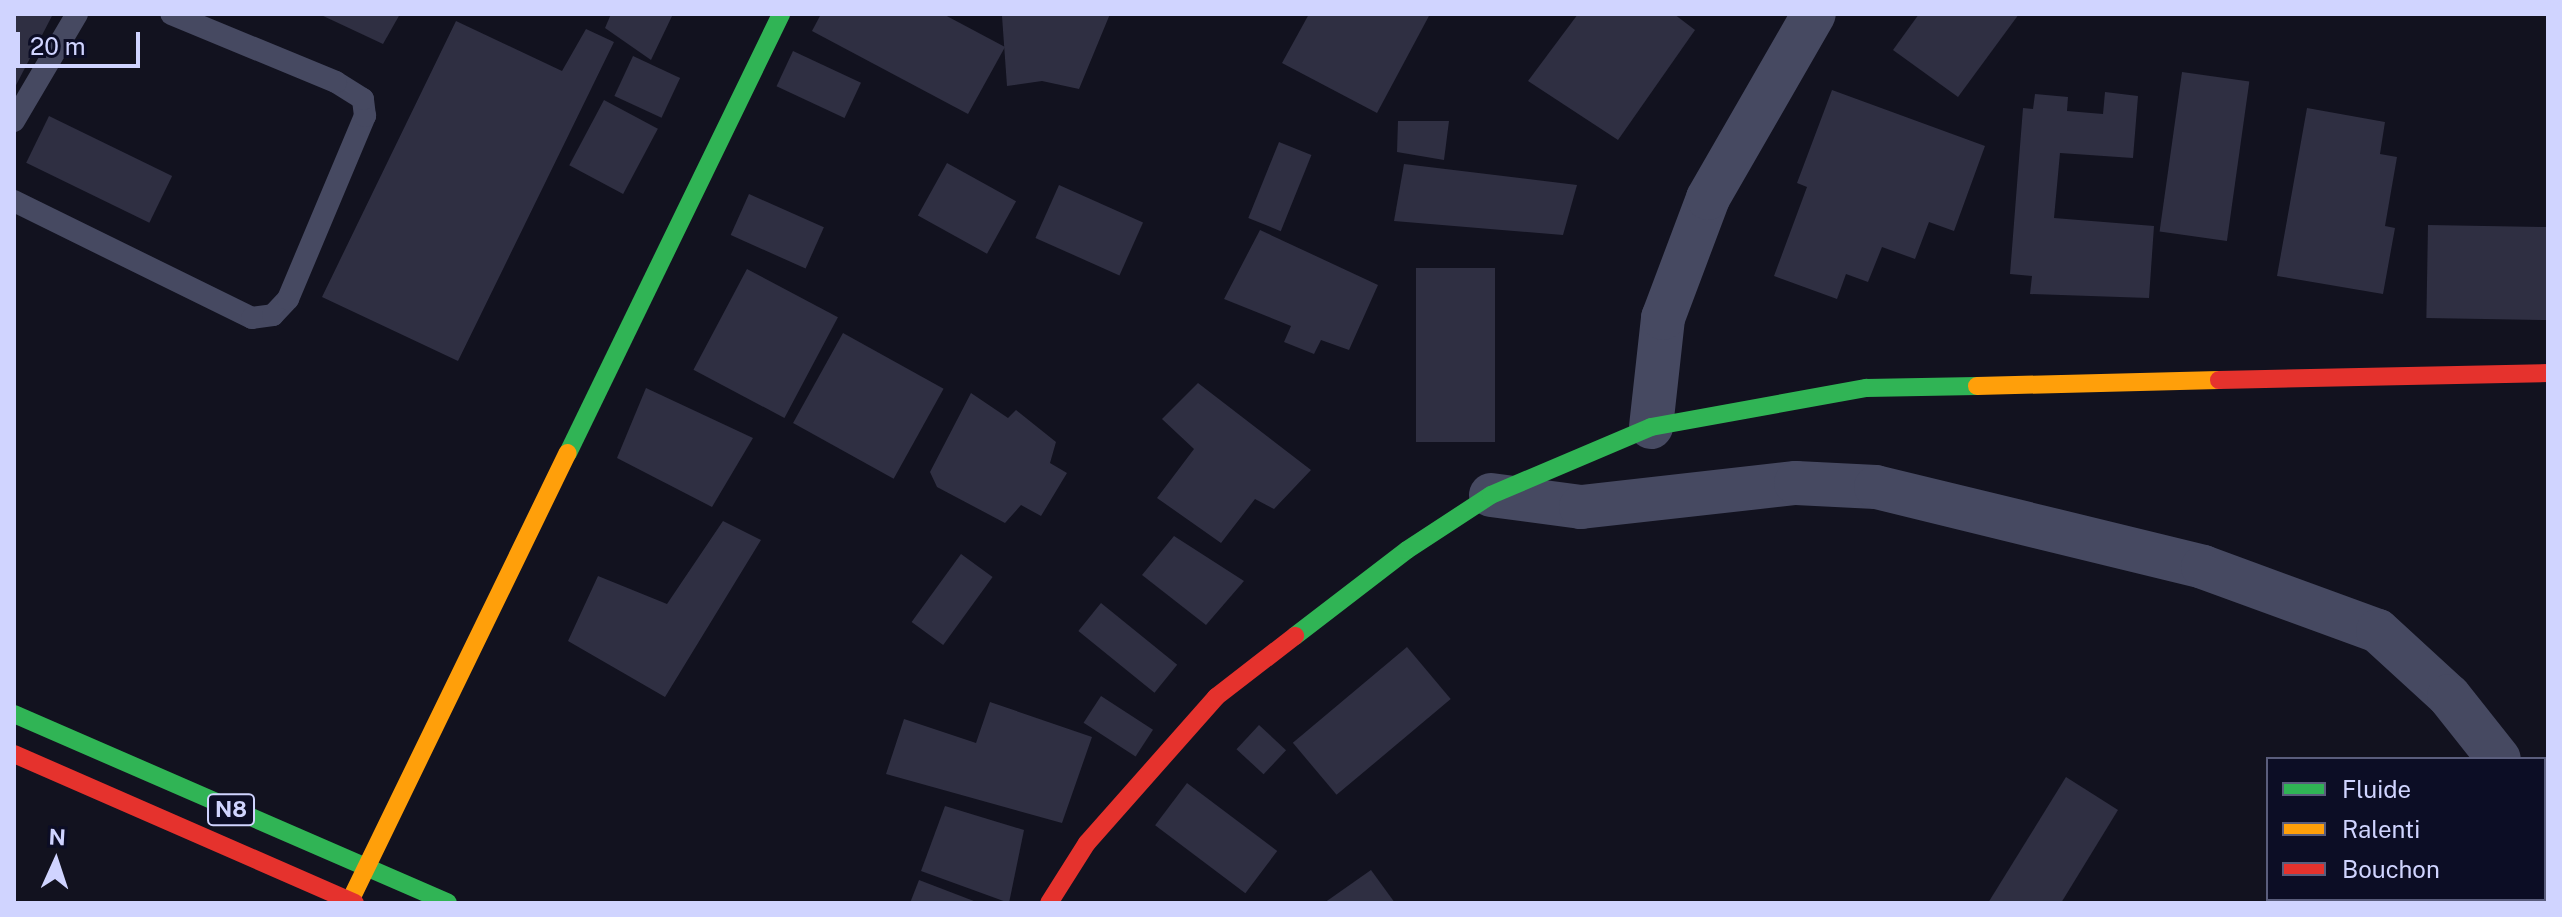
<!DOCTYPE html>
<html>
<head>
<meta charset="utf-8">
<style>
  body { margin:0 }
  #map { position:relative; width:2562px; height:917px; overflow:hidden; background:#12121f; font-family:"Public Sans",sans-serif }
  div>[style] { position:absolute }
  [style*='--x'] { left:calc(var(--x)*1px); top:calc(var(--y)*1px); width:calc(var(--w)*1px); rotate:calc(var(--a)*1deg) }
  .building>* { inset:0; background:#2f2f42; transform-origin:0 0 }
  .lane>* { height:22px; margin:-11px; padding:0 11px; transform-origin:11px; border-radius:11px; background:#464961 }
  .street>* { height:44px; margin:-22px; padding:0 22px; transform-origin:22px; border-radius:22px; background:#464961 }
  .fast>* { height:18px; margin:-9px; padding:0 9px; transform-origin:9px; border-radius:9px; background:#30b455 }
  .slow>* { height:18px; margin:-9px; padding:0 9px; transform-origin:9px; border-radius:9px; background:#ff9f0a }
  .jam>* { height:18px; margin:-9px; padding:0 9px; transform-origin:9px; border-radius:9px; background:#e5322d }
  span { translate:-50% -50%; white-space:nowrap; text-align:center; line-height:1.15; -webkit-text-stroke:6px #0c0d25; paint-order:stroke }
  .shield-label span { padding:2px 6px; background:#0c0d25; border:2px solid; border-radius:6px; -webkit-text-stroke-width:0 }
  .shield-label { font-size:22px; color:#d0d4ff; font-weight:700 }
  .frame { position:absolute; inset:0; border:16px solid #d0d4ff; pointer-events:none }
  .legend { position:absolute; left:2266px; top:757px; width:280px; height:144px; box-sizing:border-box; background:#0c0d25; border:2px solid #5a5d7c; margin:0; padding:10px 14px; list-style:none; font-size:24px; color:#d0d4ff }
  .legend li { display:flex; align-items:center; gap:16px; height:40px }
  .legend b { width:40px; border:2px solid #5a5d7c }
  .north { position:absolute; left:16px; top:821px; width:80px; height:80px; -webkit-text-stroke:6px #0c0d25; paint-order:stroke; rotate:3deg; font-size:22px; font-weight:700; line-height:32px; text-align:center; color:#d0d4ff }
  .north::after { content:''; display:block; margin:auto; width:28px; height:36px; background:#d0d4ff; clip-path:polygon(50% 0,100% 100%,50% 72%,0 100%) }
  .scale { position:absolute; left:16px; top:32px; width:124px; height:36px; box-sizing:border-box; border:4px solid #d0d4ff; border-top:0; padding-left:10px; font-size:24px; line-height:28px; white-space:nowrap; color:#d0d4ff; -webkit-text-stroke:6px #0c0d25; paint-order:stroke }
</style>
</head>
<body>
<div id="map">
  <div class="building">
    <i style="clip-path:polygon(14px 14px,53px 14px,14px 89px)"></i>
    <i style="clip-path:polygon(319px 14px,400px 14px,383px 44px)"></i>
    <i style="clip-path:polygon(611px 14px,673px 14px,651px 60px,605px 28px)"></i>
    <i style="clip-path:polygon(821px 14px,943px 14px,1005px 47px,968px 114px,812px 31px)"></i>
    <i style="clip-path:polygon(1110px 14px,1079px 89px,1042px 81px,1007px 86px,1002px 16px)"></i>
    <i style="clip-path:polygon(1309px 14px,1430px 14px,1377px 113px,1282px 63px)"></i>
    <i style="clip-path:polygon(1578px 14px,1674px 14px,1695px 30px,1618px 140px,1528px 81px)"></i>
    <i style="clip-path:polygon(1919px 14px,2019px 14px,1958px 97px,1893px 50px)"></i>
    <i style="clip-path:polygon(456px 21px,562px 71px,586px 29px,614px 42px,458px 361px,322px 297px)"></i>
    <i style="left:793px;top:51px;width:75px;height:39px;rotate:25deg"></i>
    <i style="left:633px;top:56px;width:52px;height:44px;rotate:25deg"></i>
    <i style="left:2182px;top:72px;width:68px;height:161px;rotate:8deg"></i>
    <i style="clip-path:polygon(1832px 90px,1985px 146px,1954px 231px,1929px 222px,1915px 259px,1882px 247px,1868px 282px,1846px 274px,1837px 299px,1774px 276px,1807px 187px,1797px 183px)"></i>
    <i style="clip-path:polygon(2105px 92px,2138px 96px,2133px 158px,2060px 153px,2054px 218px,2154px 226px,2149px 298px,2030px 294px,2032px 276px,2010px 274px,2023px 108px,2033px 109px,2035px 94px,2068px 97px,2067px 111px,2103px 114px)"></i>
    <i style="left:604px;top:100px;width:61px;height:74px;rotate:28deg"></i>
    <i style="clip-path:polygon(2307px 108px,2385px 122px,2380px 154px,2397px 157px,2385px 226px,2395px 228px,2383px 294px,2277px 276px)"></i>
    <i style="left:49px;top:116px;width:137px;height:52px;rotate:26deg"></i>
    <i style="clip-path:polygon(1398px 121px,1449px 121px,1444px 160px,1397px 152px)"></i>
    <i style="left:1279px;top:142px;width:35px;height:82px;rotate:22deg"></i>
    <i style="left:947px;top:163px;width:79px;height:60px;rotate:29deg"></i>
    <i style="clip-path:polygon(1404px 164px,1577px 185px,1563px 235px,1394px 221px)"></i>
    <i style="left:1059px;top:185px;width:92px;height:58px;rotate:24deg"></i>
    <i style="left:749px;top:194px;width:82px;height:45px;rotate:24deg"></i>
    <i style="left:2428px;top:225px;width:120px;height:93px;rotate:1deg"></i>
    <i style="clip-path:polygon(1260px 230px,1378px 285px,1349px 350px,1321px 340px,1314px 354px,1284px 342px,1291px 326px,1224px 299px)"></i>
    <i style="left:1495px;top:268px;width:174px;height:79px;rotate:90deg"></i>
    <i style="left:747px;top:269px;width:103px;height:114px;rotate:28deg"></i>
    <i style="left:843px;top:333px;width:115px;height:103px;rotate:29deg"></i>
    <i style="clip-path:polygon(1198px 383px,1311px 470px,1274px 509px,1255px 499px,1221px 543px,1157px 498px,1194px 449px,1162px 419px)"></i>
    <i style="clip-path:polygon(646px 388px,753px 438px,712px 507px,617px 458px)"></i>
    <i style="clip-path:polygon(971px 393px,1008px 418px,1016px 410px,1056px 442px,1050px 463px,1067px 473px,1041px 516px,1021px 505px,1005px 523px,937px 487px,930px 472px)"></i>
    <i style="clip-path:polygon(723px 521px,761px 540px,665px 697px,568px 641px,598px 576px,667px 604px)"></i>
    <i style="clip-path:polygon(1174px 536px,1244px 581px,1206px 625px,1142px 575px)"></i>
    <i style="left:961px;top:554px;width:39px;height:84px;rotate:36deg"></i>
    <i style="left:1101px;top:603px;width:98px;height:36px;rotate:39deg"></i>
    <i style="left:1407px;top:647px;width:68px;height:149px;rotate:50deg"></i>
    <i style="left:1101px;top:696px;width:62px;height:32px;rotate:33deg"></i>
    <i style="clip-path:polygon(990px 702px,1092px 737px,1062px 823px,886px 774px,904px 719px,976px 743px)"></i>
    <i style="left:1259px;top:725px;width:37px;height:33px;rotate:43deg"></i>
    <i style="clip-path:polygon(2066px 777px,2118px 810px,2061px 903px,1988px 903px)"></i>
    <i style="left:1187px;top:783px;width:113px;height:53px;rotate:37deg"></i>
    <i style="clip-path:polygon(945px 806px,1024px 830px,1009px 903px,921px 871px)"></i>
    <i style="clip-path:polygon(1371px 870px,1395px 903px,1324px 903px)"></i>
    <i style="clip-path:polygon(919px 880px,979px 903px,910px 903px)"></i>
  </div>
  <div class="lane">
    <i style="--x:14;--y:121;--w:124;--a:-59.5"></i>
    <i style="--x:14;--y:201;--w:265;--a:26.2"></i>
    <i style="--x:252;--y:318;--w:21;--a:-8"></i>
    <i style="--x:273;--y:315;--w:22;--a:-47"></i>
    <i style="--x:288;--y:299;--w:199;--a:-67.2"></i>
    <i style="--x:365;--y:116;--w:17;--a:-97"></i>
    <i style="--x:363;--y:99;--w:32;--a:-148"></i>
    <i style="--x:336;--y:82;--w:178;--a:-157.6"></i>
  </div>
  <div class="street">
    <i style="--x:1651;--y:427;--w:110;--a:-83.7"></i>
    <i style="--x:1663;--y:318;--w:128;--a:-69.4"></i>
    <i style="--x:1708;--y:198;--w:212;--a:-60.1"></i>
    <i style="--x:1491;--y:495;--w:91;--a:7.6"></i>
    <i style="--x:1581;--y:507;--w:216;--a:-6.4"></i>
    <i style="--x:1796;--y:483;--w:80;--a:2.9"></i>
    <i style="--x:1876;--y:487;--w:337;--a:13.7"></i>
    <i style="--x:2203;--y:567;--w:186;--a:20.1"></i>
    <i style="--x:2378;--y:631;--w:96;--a:42.5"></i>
    <i style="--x:2449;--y:696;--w:80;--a:51.6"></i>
    <i style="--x:2544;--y:824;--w:7;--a:56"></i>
  </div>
  <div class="fast">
    <i style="--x:568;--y:453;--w:488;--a:-64.1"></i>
    <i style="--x:1295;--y:636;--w:141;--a:-37.5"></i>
    <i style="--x:1407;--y:550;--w:100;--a:-33.2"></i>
    <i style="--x:1491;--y:495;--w:174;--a:-23"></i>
    <i style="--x:1651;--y:427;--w:219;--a:-10.3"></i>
    <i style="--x:1866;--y:388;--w:111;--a:-1"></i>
    <i style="--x:14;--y:714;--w:473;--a:23.5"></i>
  </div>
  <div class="slow">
    <i style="--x:1977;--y:386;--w:242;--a:-1.4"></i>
    <i style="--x:350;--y:901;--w:498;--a:-64.1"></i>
  </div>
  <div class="jam">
    <i style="--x:2219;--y:380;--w:329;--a:-1.2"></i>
    <i style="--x:14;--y:754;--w:372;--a:23.6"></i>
    <i style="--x:1049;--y:903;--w:71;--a:-57.7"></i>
    <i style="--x:1087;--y:843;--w:195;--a:-48.5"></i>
    <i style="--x:1216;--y:697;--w:100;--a:-37.7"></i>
  </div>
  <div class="shield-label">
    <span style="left:231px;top:810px">N8</span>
  </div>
  <div class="frame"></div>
  <ul class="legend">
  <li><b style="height:10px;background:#30b455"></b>Fluide</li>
  <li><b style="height:10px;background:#ff9f0a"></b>Ralenti</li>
  <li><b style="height:10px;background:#e5322d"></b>Bouchon</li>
  </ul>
  <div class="north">N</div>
  <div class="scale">20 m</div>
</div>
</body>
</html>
